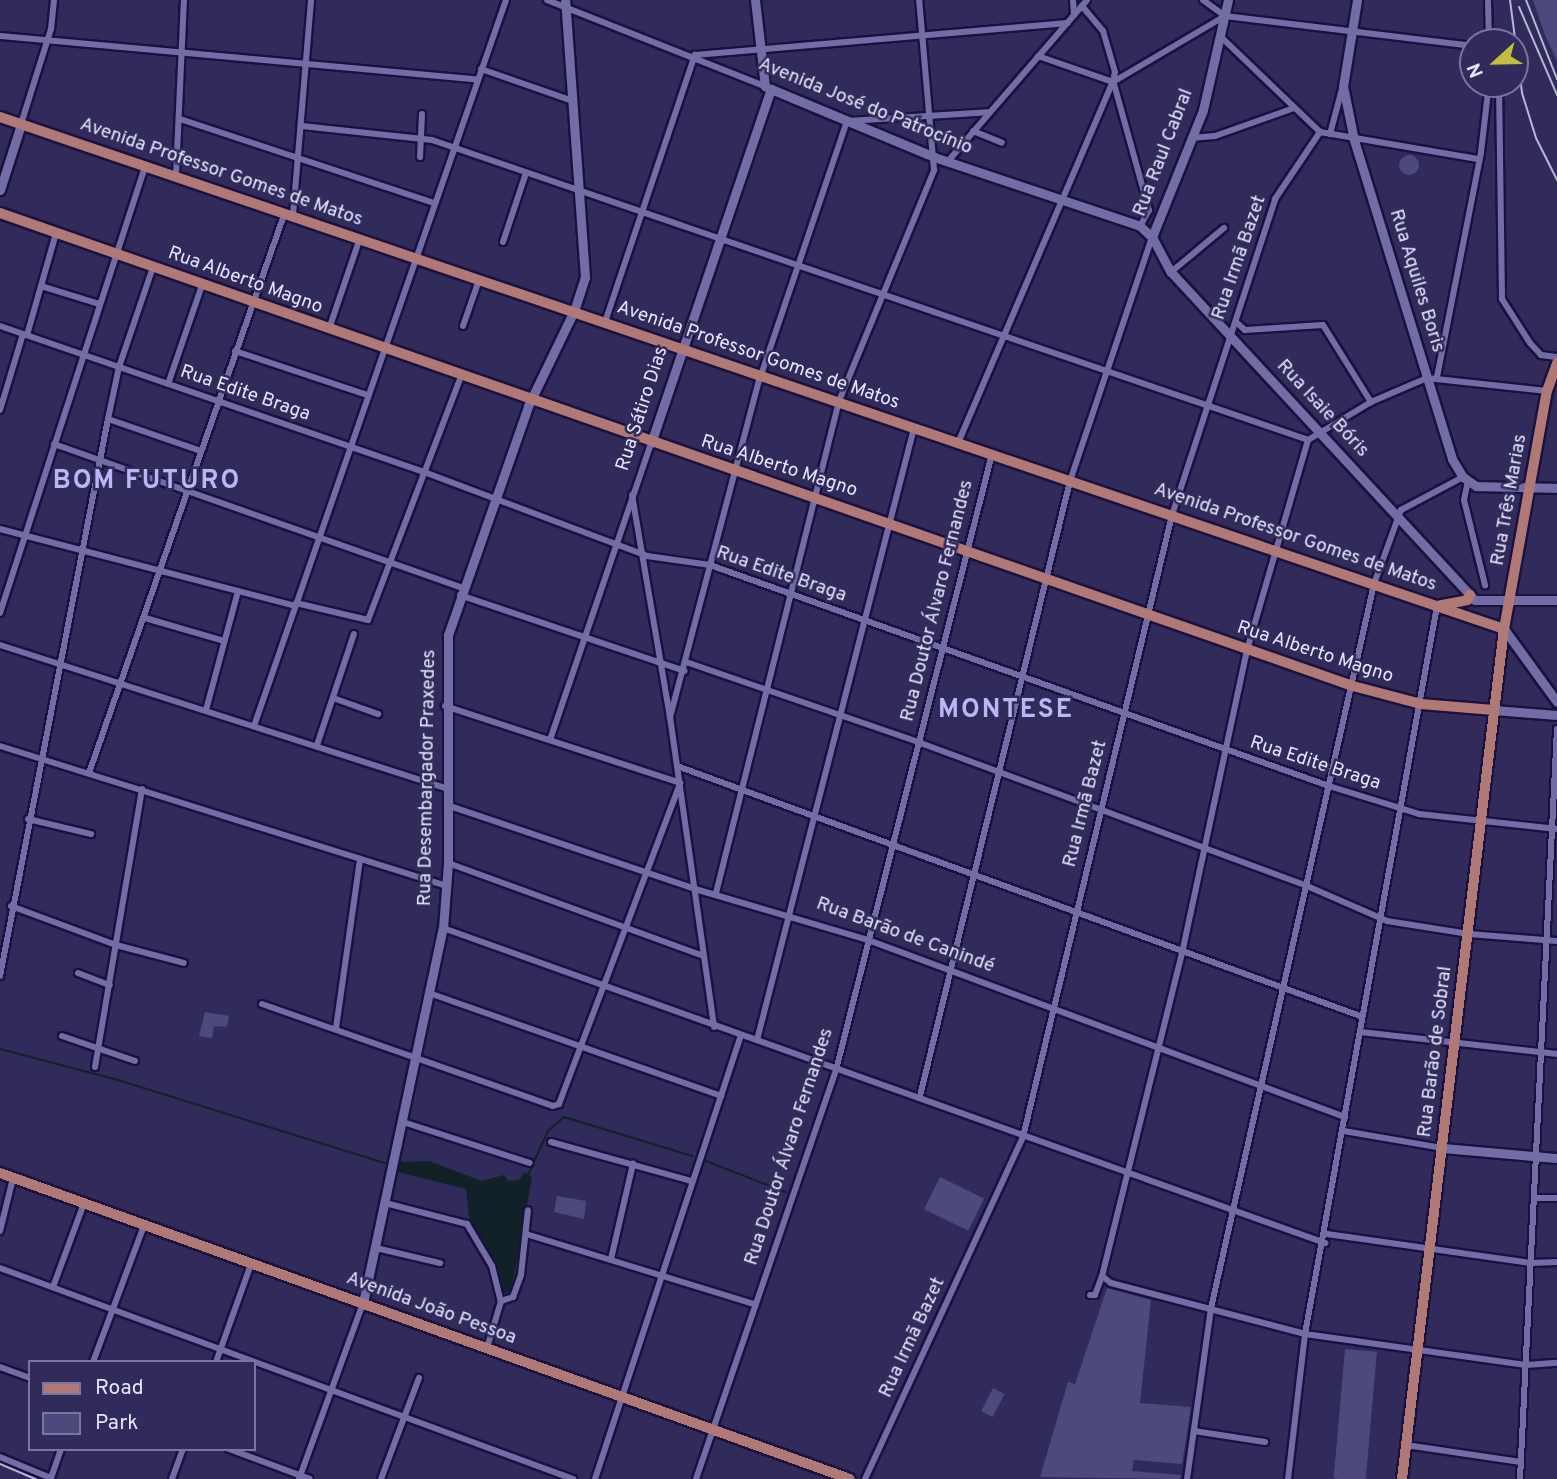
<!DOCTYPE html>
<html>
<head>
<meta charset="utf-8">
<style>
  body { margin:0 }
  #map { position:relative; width:1557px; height:1479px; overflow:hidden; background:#312b5b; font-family:Overpass,sans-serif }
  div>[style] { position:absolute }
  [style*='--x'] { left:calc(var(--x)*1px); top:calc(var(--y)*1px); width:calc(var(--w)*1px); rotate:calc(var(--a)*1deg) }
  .green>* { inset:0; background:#4d497c; transform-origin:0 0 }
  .round { border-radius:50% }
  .water>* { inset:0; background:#112127 }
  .stream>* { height:2px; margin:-1px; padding:0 1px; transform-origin:1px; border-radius:1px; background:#112127 }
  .roads { filter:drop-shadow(2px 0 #1a113f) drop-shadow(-2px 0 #1a113f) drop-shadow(0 2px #1a113f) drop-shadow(0 -2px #1a113f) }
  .street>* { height:6px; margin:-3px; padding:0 3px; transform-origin:3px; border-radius:3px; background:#726ea5 }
  .secondary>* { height:9px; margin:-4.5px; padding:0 4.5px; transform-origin:4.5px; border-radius:4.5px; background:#726ea5 }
  .primary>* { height:10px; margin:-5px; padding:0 5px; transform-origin:5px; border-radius:5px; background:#b07976 }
  .tram>* { height:2px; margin:-1px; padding:0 1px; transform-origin:1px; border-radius:1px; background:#b7b5d4 }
  .rail>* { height:2px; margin:-1px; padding:0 1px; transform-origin:1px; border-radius:1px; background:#b7b5d4 }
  span { translate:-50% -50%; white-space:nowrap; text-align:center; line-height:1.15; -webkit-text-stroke:5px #312b5b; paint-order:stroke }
  .street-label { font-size:19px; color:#e5e5fe }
  .district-label { font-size:26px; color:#bab8f4; font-weight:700; letter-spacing:2px }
  .legend { position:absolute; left:28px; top:1360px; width:228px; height:91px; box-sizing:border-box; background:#312b5b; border:2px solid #79759c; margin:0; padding:9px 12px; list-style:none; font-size:21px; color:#e5e5fe }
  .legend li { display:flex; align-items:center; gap:14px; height:35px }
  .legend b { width:35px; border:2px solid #79759c }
  .north { position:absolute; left:1459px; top:28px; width:70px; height:70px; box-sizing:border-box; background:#312b5b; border:2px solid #79759c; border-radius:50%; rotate:248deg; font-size:19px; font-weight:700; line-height:28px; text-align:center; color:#e5e5fe }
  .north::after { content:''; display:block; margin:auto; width:24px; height:32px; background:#c3bd3e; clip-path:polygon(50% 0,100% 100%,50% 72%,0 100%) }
</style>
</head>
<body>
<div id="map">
  <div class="green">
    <i style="clip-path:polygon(1533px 0,1557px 0,1557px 61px,1545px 35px)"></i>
    <i class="round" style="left:1399px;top:155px;width:20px;height:20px"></i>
    <i style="clip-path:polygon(205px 1012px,229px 1016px,227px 1027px,214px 1026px,212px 1038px,199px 1036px)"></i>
    <i style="left:940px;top:1177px;width:49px;height:36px;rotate:26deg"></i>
    <i style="clip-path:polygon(557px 1196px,586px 1201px,584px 1219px,554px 1212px)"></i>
    <i style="clip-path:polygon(1107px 1288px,1151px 1300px,1140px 1403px,1191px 1407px,1182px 1464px,1134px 1460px,1132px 1471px,1181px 1475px,1180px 1479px,1040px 1477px,1068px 1382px,1075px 1384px)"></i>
    <i style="left:1345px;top:1349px;width:32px;height:130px;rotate:5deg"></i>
    <i style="left:993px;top:1388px;width:13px;height:26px;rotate:27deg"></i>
  </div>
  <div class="water">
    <i style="clip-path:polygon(429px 1161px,482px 1181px,504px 1175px,508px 1181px,519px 1180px,525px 1172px,532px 1177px,511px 1292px,504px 1293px,498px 1270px,470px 1226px,466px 1189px,398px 1172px,400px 1162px)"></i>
  </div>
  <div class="stream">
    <i style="--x:0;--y:1049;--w:122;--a:14.7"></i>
    <i style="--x:118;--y:1080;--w:283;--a:17.3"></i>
    <i style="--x:706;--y:1161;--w:85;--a:21.4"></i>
    <i style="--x:528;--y:1175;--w:48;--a:-65.6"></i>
    <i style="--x:548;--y:1131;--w:21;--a:-41"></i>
    <i style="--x:564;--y:1117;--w:134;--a:16.9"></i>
  </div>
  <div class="roads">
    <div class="street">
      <i style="--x:547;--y:0;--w:237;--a:21.6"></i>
      <i style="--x:1073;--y:0;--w:15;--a:86"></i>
      <i style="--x:1203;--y:0;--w:27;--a:36"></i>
      <i style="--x:1225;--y:16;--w:250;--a:6.9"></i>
      <i style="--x:1488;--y:0;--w:42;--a:88.6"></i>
      <i style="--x:0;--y:36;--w:479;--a:5.2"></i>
      <i style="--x:1221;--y:37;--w:137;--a:43.8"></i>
      <i style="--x:1320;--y:132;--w:160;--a:9.7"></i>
      <i style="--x:1038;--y:56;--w:79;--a:19.1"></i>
      <i style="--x:481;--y:69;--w:97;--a:19.2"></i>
      <i style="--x:1113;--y:82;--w:130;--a:-30.5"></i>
      <i style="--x:1114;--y:84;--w:131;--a:74.5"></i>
      <i style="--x:1149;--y:210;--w:18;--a:119"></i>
      <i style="--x:1499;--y:84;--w:215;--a:89.2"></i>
      <i style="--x:1502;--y:299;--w:52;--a:57.5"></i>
      <i style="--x:1530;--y:343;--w:16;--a:47"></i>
      <i style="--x:1541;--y:355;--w:16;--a:7"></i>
      <i style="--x:180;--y:119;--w:268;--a:18.3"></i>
      <i style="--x:21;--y:124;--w:100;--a:-72.5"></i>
      <i style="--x:51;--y:29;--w:29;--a:-84"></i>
      <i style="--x:302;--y:126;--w:131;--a:6.1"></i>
      <i style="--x:432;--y:140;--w:926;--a:18.9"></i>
      <i style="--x:973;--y:131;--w:31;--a:22"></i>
      <i style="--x:1330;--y:134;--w:47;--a:-75.1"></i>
      <i style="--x:1191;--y:138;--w:24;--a:-5"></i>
      <i style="--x:1215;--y:136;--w:84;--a:-19.5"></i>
      <i style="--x:420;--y:157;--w:43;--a:-87.3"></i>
      <i style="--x:949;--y:160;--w:211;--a:-49.2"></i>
      <i style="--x:176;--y:175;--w:175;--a:-87.4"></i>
      <i style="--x:293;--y:215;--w:216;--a:-85.2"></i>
      <i style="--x:503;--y:242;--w:73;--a:-71.6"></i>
      <i style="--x:1171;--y:272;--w:69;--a:-39.7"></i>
      <i style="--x:41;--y:286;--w:61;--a:17.2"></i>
      <i style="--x:605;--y:322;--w:282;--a:-71.4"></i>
      <i style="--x:695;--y:55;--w:374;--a:-4.9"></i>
      <i style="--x:1236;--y:322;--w:12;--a:42"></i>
      <i style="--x:1245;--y:330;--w:78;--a:-3.7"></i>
      <i style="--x:1323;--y:325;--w:91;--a:58.1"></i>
      <i style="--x:0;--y:326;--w:448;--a:19"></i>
      <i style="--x:424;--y:472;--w:238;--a:20.6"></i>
      <i style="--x:647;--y:556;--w:64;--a:8.1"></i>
      <i style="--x:710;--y:565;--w:657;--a:19.65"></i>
      <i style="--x:1329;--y:786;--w:94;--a:17.3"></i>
      <i style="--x:1419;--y:814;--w:139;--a:6.2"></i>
      <i style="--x:463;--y:326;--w:49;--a:-70.8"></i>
      <i style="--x:329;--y:329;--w:96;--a:-71.2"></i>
      <i style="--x:27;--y:335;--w:106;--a:-74.1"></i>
      <i style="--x:235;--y:351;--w:139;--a:18.4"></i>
      <i style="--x:1437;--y:377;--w:229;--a:-78.9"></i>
      <i style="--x:1481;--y:152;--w:68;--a:-83.3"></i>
      <i style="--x:168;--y:384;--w:105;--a:-71"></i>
      <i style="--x:1547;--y:391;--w:121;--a:-173.8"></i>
      <i style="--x:1427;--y:378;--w:61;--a:156.8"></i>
      <i style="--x:1371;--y:402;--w:74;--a:148.9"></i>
      <i style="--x:1308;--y:440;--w:219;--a:106.2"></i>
      <i style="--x:1247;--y:650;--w:310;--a:102.1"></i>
      <i style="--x:1182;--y:953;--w:333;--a:103.9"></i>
      <i style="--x:1102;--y:1276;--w:11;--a:38"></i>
      <i style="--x:1111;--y:1283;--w:201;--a:14.7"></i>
      <i style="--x:1305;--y:1334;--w:223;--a:8"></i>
      <i style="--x:1526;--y:1365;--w:31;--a:-4"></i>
      <i style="--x:0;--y:410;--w:79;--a:-73.2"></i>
      <i style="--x:108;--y:419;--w:98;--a:19"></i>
      <i style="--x:958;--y:443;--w:393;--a:-66.8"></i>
      <i style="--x:1113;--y:82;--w:10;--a:-79"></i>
      <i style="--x:1115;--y:72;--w:43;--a:-106.3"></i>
      <i style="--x:1103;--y:31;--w:33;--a:-130"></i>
      <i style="--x:54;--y:444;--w:433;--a:19.4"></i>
      <i style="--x:1468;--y:481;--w:19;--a:102"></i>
      <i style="--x:1464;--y:500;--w:88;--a:76.1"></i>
      <i style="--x:632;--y:495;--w:225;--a:80.3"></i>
      <i style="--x:670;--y:717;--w:313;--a:81.9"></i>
      <i style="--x:0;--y:529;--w:305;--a:14.6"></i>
      <i style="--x:460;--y:595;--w:237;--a:18.7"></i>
      <i style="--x:296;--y:603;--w:74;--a:13.3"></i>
      <i style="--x:368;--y:620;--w:261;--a:-69.1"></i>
      <i style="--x:0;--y:613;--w:470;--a:-72"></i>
      <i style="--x:145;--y:618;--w:82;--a:16.2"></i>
      <i style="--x:0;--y:645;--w:468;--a:17.8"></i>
      <i style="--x:686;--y:662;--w:245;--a:19"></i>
      <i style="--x:918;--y:742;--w:415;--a:20.3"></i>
      <i style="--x:1307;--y:886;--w:87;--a:23.6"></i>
      <i style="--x:1387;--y:921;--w:83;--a:9"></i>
      <i style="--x:1469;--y:934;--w:88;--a:4.5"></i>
      <i style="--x:333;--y:698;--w:48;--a:19.6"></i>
      <i style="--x:445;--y:706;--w:247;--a:18.1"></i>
      <i style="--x:206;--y:710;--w:123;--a:-74.9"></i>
      <i style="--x:670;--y:717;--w:348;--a:-75.2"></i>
      <i style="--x:759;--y:381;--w:274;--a:-71.3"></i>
      <i style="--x:847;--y:121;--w:142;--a:-3.6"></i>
      <i style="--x:254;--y:726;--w:768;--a:-70.86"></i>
      <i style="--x:550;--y:740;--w:314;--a:-71.2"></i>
      <i style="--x:317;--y:745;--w:117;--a:-71.6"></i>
      <i style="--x:0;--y:746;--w:468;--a:17.4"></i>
      <i style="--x:677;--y:766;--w:730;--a:20.1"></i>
      <i style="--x:89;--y:773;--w:594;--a:-70.74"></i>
      <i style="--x:447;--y:805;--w:262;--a:18.7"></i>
      <i style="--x:695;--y:889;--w:180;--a:16.4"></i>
      <i style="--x:868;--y:940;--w:509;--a:20.36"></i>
      <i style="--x:28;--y:819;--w:65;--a:13.4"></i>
      <i style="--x:448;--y:863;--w:272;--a:20"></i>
      <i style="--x:716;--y:893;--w:507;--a:-75.96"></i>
      <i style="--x:839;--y:401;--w:250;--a:-67.6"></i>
      <i style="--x:934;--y:170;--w:171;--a:-95"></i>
      <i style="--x:11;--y:906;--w:112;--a:20.4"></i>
      <i style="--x:116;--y:945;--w:70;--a:14.8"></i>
      <i style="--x:443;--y:928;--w:937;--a:19.65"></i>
      <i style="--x:78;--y:973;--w:34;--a:21"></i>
      <i style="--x:0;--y:976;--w:567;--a:-79.03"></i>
      <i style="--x:108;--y:419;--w:53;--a:-78.1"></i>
      <i style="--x:119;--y:367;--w:106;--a:-71.2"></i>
      <i style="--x:429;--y:993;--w:310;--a:19.4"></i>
      <i style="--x:262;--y:1004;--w:308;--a:19.3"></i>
      <i style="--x:553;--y:1106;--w:6;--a:-18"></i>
      <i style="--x:559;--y:1104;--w:343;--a:-69.3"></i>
      <i style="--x:336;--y:1028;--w:171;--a:-81.9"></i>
      <i style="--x:1361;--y:1032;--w:197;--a:6.4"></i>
      <i style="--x:62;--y:1036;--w:77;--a:18.9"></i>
      <i style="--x:757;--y:1040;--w:632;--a:-75.61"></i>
      <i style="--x:95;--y:1067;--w:282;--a:-80.4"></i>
      <i style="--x:920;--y:1096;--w:633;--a:-76.29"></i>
      <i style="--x:1070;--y:481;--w:257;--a:-71.4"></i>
      <i style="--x:403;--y:1122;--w:133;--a:17.9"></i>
      <i style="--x:1344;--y:1131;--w:99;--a:9.8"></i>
      <i style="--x:551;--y:1142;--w:146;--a:15.5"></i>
      <i style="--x:1534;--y:1198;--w:23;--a:0"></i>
      <i style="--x:385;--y:1203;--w:85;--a:14.4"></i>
      <i style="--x:467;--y:1224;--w:49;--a:59.2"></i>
      <i style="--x:492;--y:1266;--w:36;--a:76"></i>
      <i style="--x:0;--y:1231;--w:55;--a:-76.2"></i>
      <i style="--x:526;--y:1234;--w:238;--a:17.1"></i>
      <i style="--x:1327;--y:1234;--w:206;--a:8.1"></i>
      <i style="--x:1531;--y:1263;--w:26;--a:-2"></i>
      <i style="--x:376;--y:1248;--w:66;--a:13.2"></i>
      <i style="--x:611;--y:1259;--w:98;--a:-77"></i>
      <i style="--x:0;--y:1268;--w:611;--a:20.22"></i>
      <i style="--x:53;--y:1287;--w:90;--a:-69.7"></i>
      <i style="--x:1090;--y:1295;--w:5;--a:0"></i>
      <i style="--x:1095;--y:1295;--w:20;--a:-70"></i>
      <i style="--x:487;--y:1348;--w:49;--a:-73.4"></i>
      <i style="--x:501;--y:1301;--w:13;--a:-18"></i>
      <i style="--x:513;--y:1297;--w:23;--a:-70"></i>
      <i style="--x:521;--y:1275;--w:65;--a:-83.9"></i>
      <i style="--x:93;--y:1362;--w:148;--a:-69.5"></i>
      <i style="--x:216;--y:1362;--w:104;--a:-70.3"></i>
      <i style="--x:0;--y:1367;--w:32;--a:20"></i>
      <i style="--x:1194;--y:1431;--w:72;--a:8.8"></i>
      <i style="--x:1406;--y:1445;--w:116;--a:8.4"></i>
      <i style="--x:229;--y:1449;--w:86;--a:20.3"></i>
      <i style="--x:0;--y:1457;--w:55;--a:22.4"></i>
      <i style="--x:51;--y:1478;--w:31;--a:-71"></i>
      <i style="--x:172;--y:1479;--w:32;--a:-70"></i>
      <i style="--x:299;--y:1479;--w:187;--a:-70"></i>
      <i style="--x:381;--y:1479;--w:108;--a:-69.4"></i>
      <i style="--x:595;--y:1479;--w:466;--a:-71.8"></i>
      <i style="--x:696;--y:1479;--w:436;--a:-71.1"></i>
      <i style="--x:837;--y:1066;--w:631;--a:-75.79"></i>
      <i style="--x:865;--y:1479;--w:377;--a:-65.2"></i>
      <i style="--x:1023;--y:1137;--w:640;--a:-76.53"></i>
      <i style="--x:1172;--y:515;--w:332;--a:-71.9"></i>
      <i style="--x:1275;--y:199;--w:81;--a:-56.1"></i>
      <i style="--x:1187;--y:1479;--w:173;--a:-82"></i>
      <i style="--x:1211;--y:1308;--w:742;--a:-77.31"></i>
      <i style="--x:1374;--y:584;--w:79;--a:-70"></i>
      <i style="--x:1401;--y:510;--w:70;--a:-28"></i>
      <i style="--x:1288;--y:1479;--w:146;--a:-83.3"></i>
      <i style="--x:1305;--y:1334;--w:740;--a:-79.72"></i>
      <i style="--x:1520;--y:1479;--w:751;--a:-87.18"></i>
    </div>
    <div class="secondary">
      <i style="--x:755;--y:0;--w:87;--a:83.4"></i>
      <i style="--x:1357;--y:0;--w:87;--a:99.2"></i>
      <i style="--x:1343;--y:86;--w:55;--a:78.5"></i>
      <i style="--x:1354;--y:140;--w:334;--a:72.9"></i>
      <i style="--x:1452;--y:459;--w:21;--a:59"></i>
      <i style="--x:1463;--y:477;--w:16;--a:35"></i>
      <i style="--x:1476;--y:486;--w:81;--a:1.4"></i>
      <i style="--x:0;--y:190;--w:69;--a:-72.3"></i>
      <i style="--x:1152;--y:237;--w:137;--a:-68.1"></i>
      <i style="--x:1203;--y:110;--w:113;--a:-77.2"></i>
      <i style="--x:651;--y:443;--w:374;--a:-71.3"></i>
      <i style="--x:771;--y:89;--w:177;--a:22.6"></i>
      <i style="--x:934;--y:157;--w:217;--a:18.5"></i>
      <i style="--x:1140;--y:226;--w:16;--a:43"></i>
      <i style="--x:1152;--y:237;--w:40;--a:62"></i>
      <i style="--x:1171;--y:272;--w:447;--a:47.2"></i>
      <i style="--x:1475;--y:600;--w:82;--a:0"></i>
      <i style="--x:1504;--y:629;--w:90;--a:54"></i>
      <i style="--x:1494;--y:710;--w:63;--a:4.5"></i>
      <i style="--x:1442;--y:1148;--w:115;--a:5"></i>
      <i style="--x:363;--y:1303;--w:383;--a:-78"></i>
      <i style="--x:443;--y:928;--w:65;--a:-85.6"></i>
      <i style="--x:448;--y:863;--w:228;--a:-90"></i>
      <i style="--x:448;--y:635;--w:243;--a:-70.7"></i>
      <i style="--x:528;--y:406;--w:106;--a:-64.2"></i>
      <i style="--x:574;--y:311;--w:36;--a:-72"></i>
      <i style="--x:585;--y:277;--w:278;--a:-94.1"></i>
    </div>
    <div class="primary">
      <i style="--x:0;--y:117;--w:1589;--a:18.8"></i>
      <i style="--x:0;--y:213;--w:1433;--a:19.27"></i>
      <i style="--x:1353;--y:686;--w:70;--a:14.8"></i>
      <i style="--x:1421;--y:704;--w:73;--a:4.7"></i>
      <i style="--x:1437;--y:606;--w:31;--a:-11"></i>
      <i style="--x:1467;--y:600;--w:6;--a:-59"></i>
      <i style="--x:0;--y:1173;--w:903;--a:19.8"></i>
      <i style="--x:1402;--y:1479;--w:856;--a:-83.16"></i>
      <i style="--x:1504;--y:629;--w:242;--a:-79.8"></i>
      <i style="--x:1547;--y:391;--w:30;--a:-70"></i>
    </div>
  </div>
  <div class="tram">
    <i style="--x:1510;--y:0;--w:94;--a:82.6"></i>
    <i style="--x:1522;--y:93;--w:47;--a:72.7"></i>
    <i style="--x:1536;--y:138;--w:47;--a:63.4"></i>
    <i style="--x:1519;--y:7;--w:96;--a:66.6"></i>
  </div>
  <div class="rail">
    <i style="--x:1526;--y:0;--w:85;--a:68.6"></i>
    <i style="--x:0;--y:1464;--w:39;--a:23"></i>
  </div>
  <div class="street-label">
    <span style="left:865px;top:107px;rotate:22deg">Avenida José do Patrocínio</span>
    <span style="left:1164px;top:153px;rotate:-69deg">Rua Raul Cabral</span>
    <span style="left:221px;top:173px;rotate:19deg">Avenida Professor Gomes de Matos</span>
    <span style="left:1240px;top:258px;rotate:-71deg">Rua Irmã Bazet</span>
    <span style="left:245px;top:281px;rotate:20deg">Rua Alberto Magno</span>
    <span style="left:1416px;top:281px;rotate:73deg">Rua Aquiles Boris</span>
    <span style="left:758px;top:356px;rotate:19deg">Avenida Professor Gomes de Matos</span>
    <span style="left:245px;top:394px;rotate:19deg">Rua Edite Braga</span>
    <span style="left:643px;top:409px;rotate:-72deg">Rua Sátiro Dias</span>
    <span style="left:1322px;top:409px;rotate:47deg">Rua Isaie Bóris</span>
    <span style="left:779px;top:467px;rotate:18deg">Rua Alberto Magno</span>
    <span style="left:1510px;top:500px;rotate:-80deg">Rua Três Marias</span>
    <span style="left:1295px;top:538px;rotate:19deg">Avenida Professor Gomes de Matos</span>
    <span style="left:781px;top:575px;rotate:19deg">Rua Edite Braga</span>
    <span style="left:938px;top:601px;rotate:-76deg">Rua Doutor Álvaro Fernandes</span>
    <span style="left:1315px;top:653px;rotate:18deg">Rua Alberto Magno</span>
    <span style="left:1315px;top:764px;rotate:18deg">Rua Edite Braga</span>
    <span style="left:428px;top:778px;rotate:-89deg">Rua Desembargador Praxedes</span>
    <span style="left:1086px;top:804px;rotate:-76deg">Rua Irmã Bazet</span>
    <span style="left:905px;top:936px;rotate:20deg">Rua Barão de Canindé</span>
    <span style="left:1436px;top:1052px;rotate:-83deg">Rua Barão de Sobral</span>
    <span style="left:790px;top:1147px;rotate:-72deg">Rua Doutor Álvaro Fernandes</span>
    <span style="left:431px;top:1309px;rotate:20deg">Avenida João Pessoa</span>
    <span style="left:913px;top:1338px;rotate:-65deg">Rua Irmã Bazet</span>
  </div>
  <div class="district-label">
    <span style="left:147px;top:482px">BOM FUTURO</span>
    <span style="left:1006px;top:711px">MONTESE</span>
  </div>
  <ul class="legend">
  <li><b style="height:9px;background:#b07976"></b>Road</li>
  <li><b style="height:19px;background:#4d497c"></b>Park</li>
  </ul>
  <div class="north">N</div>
</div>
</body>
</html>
